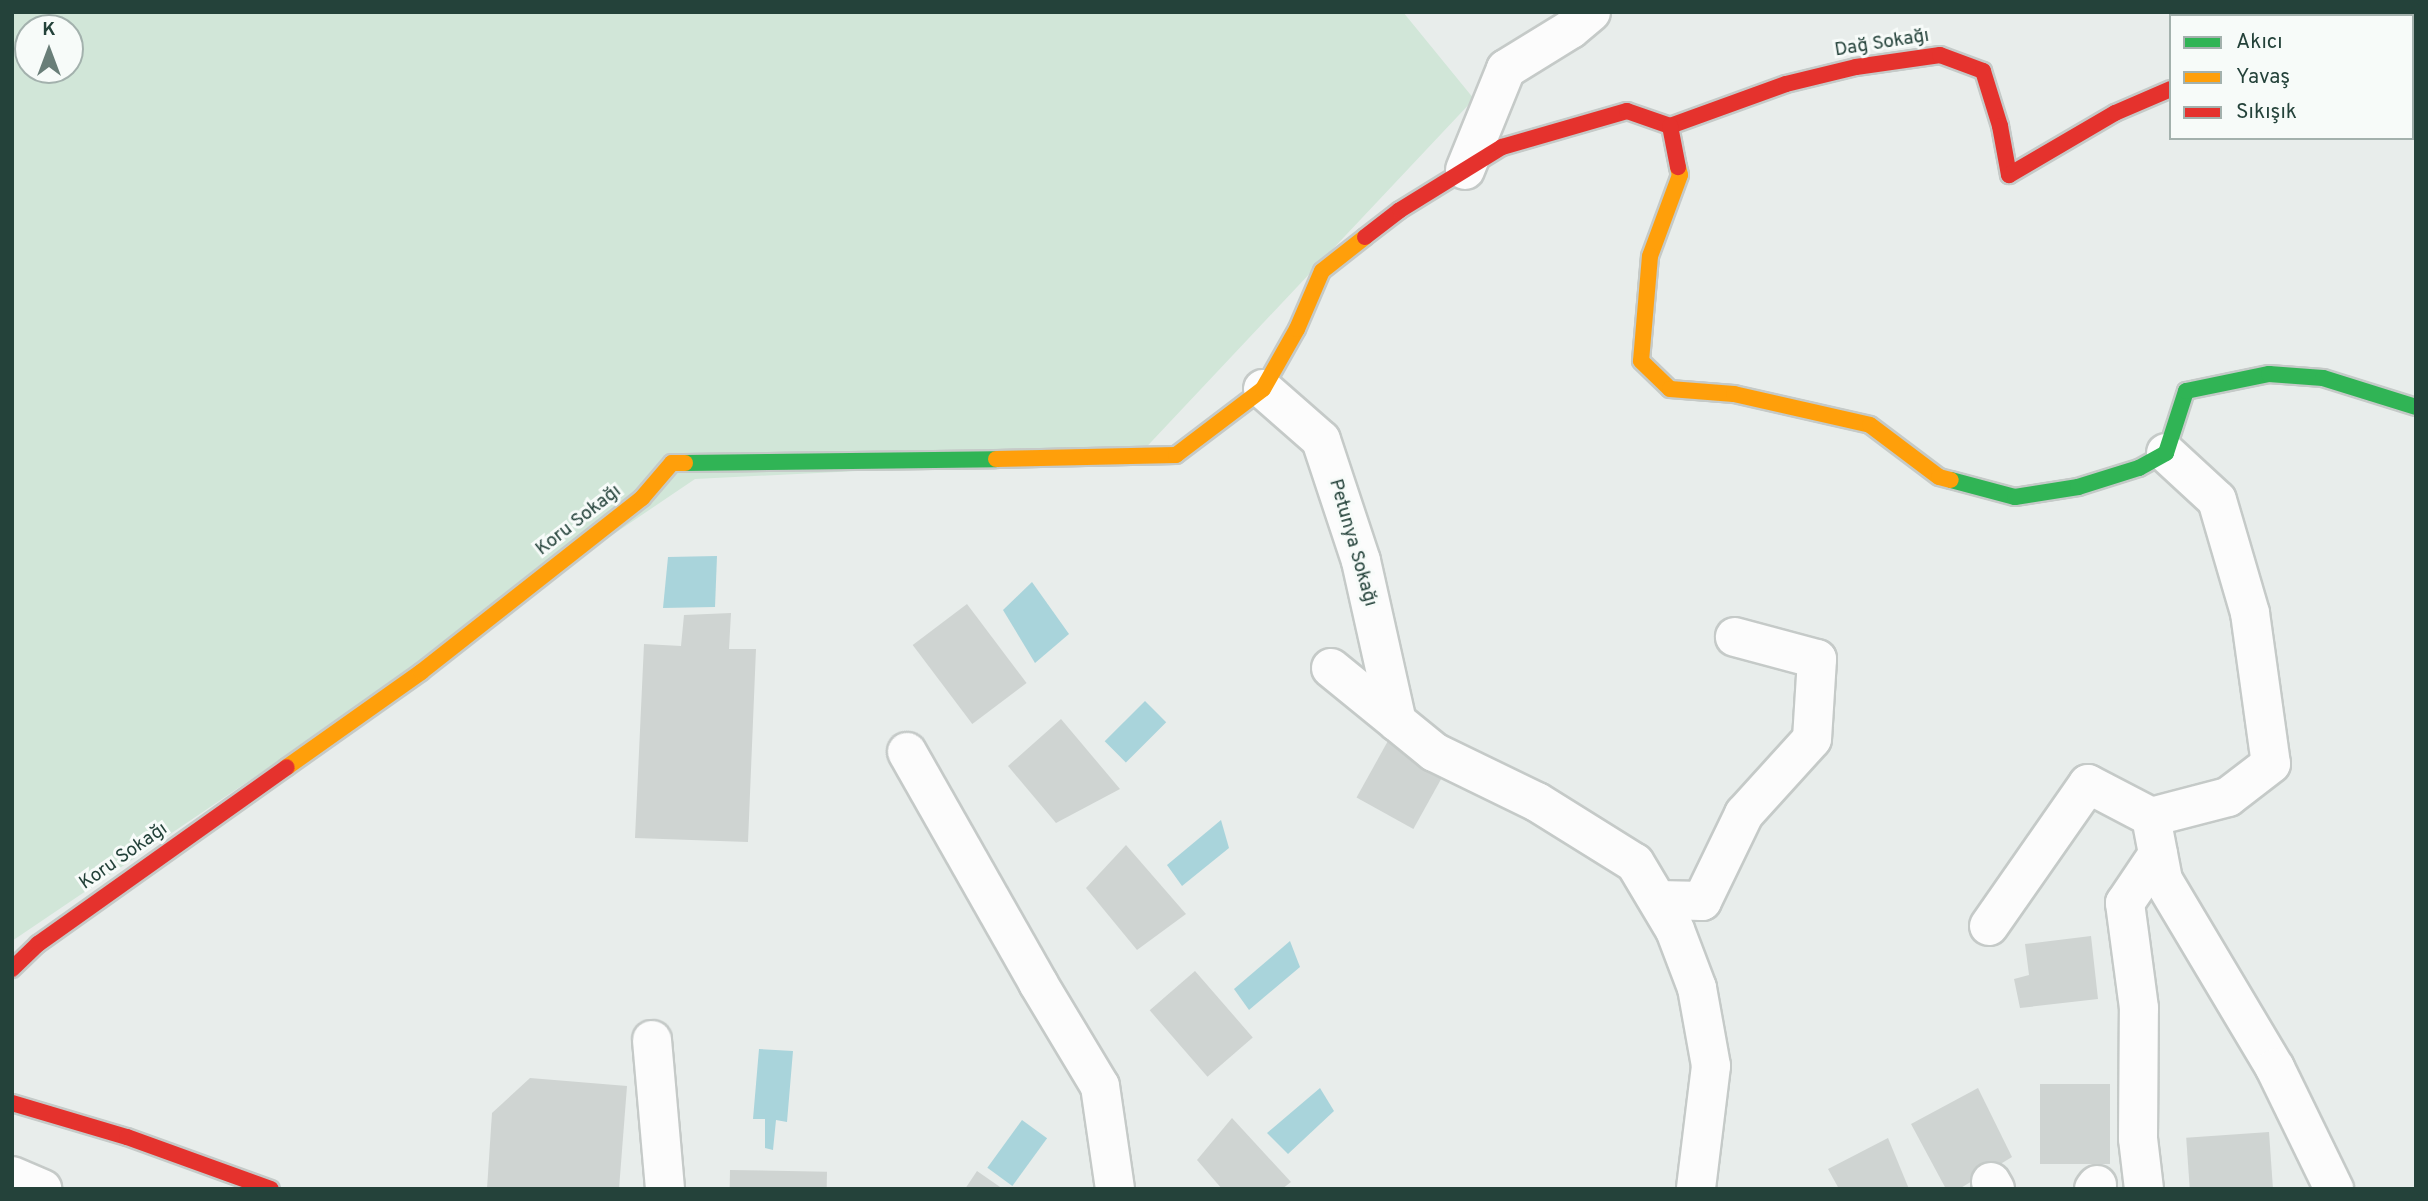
<!DOCTYPE html>
<html>
<head>
<meta charset="utf-8">
<style>
  body { margin:0 }
  #map { position:relative; width:2428px; height:1201px; overflow:hidden; background:#e8edeb; font-family:Overpass,sans-serif }
  div>[style] { position:absolute }
  [style*='--x'] { left:calc(var(--x)*1px); top:calc(var(--y)*1px); width:calc(var(--w)*1px); rotate:calc(var(--a)*1deg) }
  .green>* { inset:0; background:#d1e6d8 }
  .water>* { inset:0; background:#a9d4db; transform-origin:0 0 }
  .building>* { inset:0; background:#cfd4d2; transform-origin:0 0 }
  .roads { filter:drop-shadow(2px 0 #c5cac8) drop-shadow(-2px 0 #c5cac8) drop-shadow(0 2px #c5cac8) drop-shadow(0 -2px #c5cac8) }
  .street>* { height:38px; margin:-19px; padding:0 19px; transform-origin:19px; border-radius:19px; background:#fcfcfc }
  .fast>* { height:16px; margin:-8px; padding:0 8px; transform-origin:8px; border-radius:8px; background:#30b455 }
  .slow>* { height:16px; margin:-8px; padding:0 8px; transform-origin:8px; border-radius:8px; background:#ff9f0a }
  .jam>* { height:16px; margin:-8px; padding:0 8px; transform-origin:8px; border-radius:8px; background:#e5322d }
  span { translate:-50% -50%; white-space:nowrap; text-align:center; line-height:1.15; -webkit-text-stroke:6px #f7fbf9; paint-order:stroke }
  .street-label { font-size:19px; color:#24423a }
  .frame { position:absolute; inset:0; border:14px solid #24423a; pointer-events:none }
  .legend { position:absolute; left:2169px; top:14px; width:245px; height:126px; box-sizing:border-box; background:#f7fbf9; border:2px solid #a3b1ad; margin:0; padding:9px 12px; list-style:none; font-size:21px; color:#24423a }
  .legend li { display:flex; align-items:center; gap:14px; height:35px }
  .legend b { width:35px; border:2px solid #a3b1ad }
  .north { position:absolute; left:14px; top:14px; width:70px; height:70px; box-sizing:border-box; background:#f7fbf9; border:2px solid #a3b1ad; border-radius:50%; rotate:0deg; font-size:19px; font-weight:700; line-height:28px; text-align:center; color:#24423a }
  .north::after { content:''; display:block; margin:auto; width:24px; height:32px; background:#697e78; clip-path:polygon(50% 0,100% 100%,50% 72%,0 100%) }
</style>
</head>
<body>
<div id="map">
  <div class="green">
    <i style="clip-path:polygon(evenodd,12px 12px,1403px 12px,1474px 99px,1137px 457px,695px 479px,12px 941px,12px 12px,28px 28px,70px 28px,70px 70px,28px 70px,28px 28px)"></i>
  </div>
  <div class="water">
    <i style="clip-path:polygon(717px 556px,715px 607px,663px 608px,668px 557px)"></i>
    <i style="clip-path:polygon(1032px 582px,1069px 634px,1035px 663px,1003px 610px)"></i>
    <i style="left:1145px;top:701px;width:30px;height:57px;rotate:45deg"></i>
    <i style="clip-path:polygon(1221px 820px,1229px 848px,1182px 886px,1167px 865px)"></i>
    <i style="clip-path:polygon(1290px 941px,1300px 967px,1249px 1010px,1234px 989px)"></i>
    <i style="clip-path:polygon(759px 1049px,793px 1051px,787px 1122px,776px 1120px,773px 1150px,765px 1148px,765px 1119px,753px 1119px)"></i>
    <i style="clip-path:polygon(1320px 1088px,1334px 1111px,1288px 1154px,1267px 1133px)"></i>
    <i style="left:1022px;top:1120px;width:31px;height:59px;rotate:36deg"></i>
  </div>
  <div class="building">
    <i style="left:967px;top:604px;width:99px;height:68px;rotate:53deg"></i>
    <i style="clip-path:polygon(731px 613px,729px 649px,756px 649px,748px 842px,635px 838px,644px 644px,681px 646px,684px 615px)"></i>
    <i style="clip-path:polygon(1061px 719px,1120px 789px,1056px 823px,1008px 766px)"></i>
    <i style="left:1389px;top:739px;width:65px;height:67px;rotate:29deg"></i>
    <i style="clip-path:polygon(1126px 845px,1186px 914px,1137px 950px,1086px 888px)"></i>
    <i style="clip-path:polygon(2091px 936px,2098px 999px,2020px 1008px,2014px 979px,2029px 975px,2025px 944px)"></i>
    <i style="left:1195px;top:971px;width:88px;height:60px;rotate:49deg"></i>
    <i style="clip-path:polygon(530px 1078px,627px 1086px,619px 1189px,487px 1189px,492px 1113px)"></i>
    <i style="left:2110px;top:1084px;width:80px;height:70px;rotate:90deg"></i>
    <i style="clip-path:polygon(1978px 1088px,2012px 1157px,1959px 1189px,1946px 1189px,1911px 1124px)"></i>
    <i style="clip-path:polygon(1232px 1118px,1291px 1182px,1282px 1189px,1222px 1189px,1197px 1160px)"></i>
    <i style="left:2269px;top:1132px;width:57px;height:83px;rotate:86deg"></i>
    <i style="clip-path:polygon(1888px 1138px,1909px 1189px,1839px 1189px,1828px 1169px)"></i>
    <i style="left:730px;top:1170px;width:97px;height:19px;rotate:1deg"></i>
    <i style="clip-path:polygon(977px 1171px,1003px 1189px,965px 1189px)"></i>
  </div>
  <div class="roads">
    <div class="street">
      <i style="--x:1465;--y:170;--w:109;--a:-67.9"></i>
      <i style="--x:1506;--y:69;--w:76;--a:-31.6"></i>
      <i style="--x:1571;--y:29;--w:26;--a:-40"></i>
      <i style="--x:1263;--y:389;--w:77;--a:41.3"></i>
      <i style="--x:1321;--y:440;--w:127;--a:71.7"></i>
      <i style="--x:1361;--y:561;--w:165;--a:77.4"></i>
      <i style="--x:2166;--y:453;--w:69;--a:42.7"></i>
      <i style="--x:2217;--y:500;--w:118;--a:73.7"></i>
      <i style="--x:2250;--y:613;--w:152;--a:82.1"></i>
      <i style="--x:2271;--y:764;--w:54;--a:142.5"></i>
      <i style="--x:2228;--y:797;--w:80;--a:165.4"></i>
      <i style="--x:2151;--y:817;--w:64;--a:79.2"></i>
      <i style="--x:2163;--y:880;--w:219;--a:59.2"></i>
      <i style="--x:2275;--y:1068;--w:135;--a:64"></i>
      <i style="--x:1331;--y:668;--w:133;--a:39.2"></i>
      <i style="--x:1434;--y:752;--w:114;--a:25.9"></i>
      <i style="--x:1537;--y:802;--w:115;--a:31.9"></i>
      <i style="--x:1635;--y:863;--w:78;--a:59.2"></i>
      <i style="--x:1675;--y:930;--w:62;--a:69.2"></i>
      <i style="--x:1697;--y:988;--w:79;--a:79.8"></i>
      <i style="--x:1711;--y:1066;--w:124;--a:97"></i>
      <i style="--x:907;--y:752;--w:266;--a:60.4"></i>
      <i style="--x:1038;--y:983;--w:120;--a:59"></i>
      <i style="--x:1100;--y:1086;--w:104;--a:81.7"></i>
      <i style="--x:1658;--y:900;--w:44;--a:1.3"></i>
      <i style="--x:1702;--y:901;--w:97;--a:-64.2"></i>
      <i style="--x:1744;--y:814;--w:101;--a:-47.8"></i>
      <i style="--x:1812;--y:739;--w:80;--a:-86.4"></i>
      <i style="--x:1817;--y:659;--w:85;--a:-165"></i>
      <i style="--x:1989;--y:926;--w:173;--a:-55.1"></i>
      <i style="--x:2088;--y:784;--w:71;--a:27.6"></i>
      <i style="--x:652;--y:1040;--w:150;--a:85"></i>
      <i style="--x:12;--y:1176;--w:33;--a:23"></i>
      <i style="--x:1991;--y:1182;--w:8;--a:60"></i>
      <i style="--x:2094;--y:1189;--w:5;--a:-53"></i>
      <i style="--x:2144;--y:1189;--w:50;--a:-96.8"></i>
      <i style="--x:2138;--y:1139;--w:131;--a:-89.6"></i>
      <i style="--x:2139;--y:1008;--w:106;--a:-97.6"></i>
      <i style="--x:2125;--y:903;--w:59;--a:-56"></i>
    </div>
    <div class="fast">
      <i style="--x:685;--y:463;--w:311;--a:-0.7"></i>
      <i style="--x:1951;--y:480;--w:66;--a:14.9"></i>
      <i style="--x:2015;--y:497;--w:64;--a:-9"></i>
      <i style="--x:2078;--y:487;--w:64;--a:-17.3"></i>
      <i style="--x:2139;--y:468;--w:31;--a:-29"></i>
      <i style="--x:2166;--y:453;--w:65;--a:-72.1"></i>
      <i style="--x:2186;--y:391;--w:85;--a:-11.6"></i>
      <i style="--x:2269;--y:374;--w:54;--a:4.2"></i>
      <i style="--x:2323;--y:378;--w:97;--a:17.3"></i>
    </div>
    <div class="slow">
      <i style="--x:2315;--y:16;--w:6;--a:-39"></i>
      <i style="--x:1678;--y:167;--w:8;--a:76"></i>
      <i style="--x:1680;--y:175;--w:86;--a:110.3"></i>
      <i style="--x:1650;--y:256;--w:105;--a:94.9"></i>
      <i style="--x:1641;--y:361;--w:40;--a:44"></i>
      <i style="--x:1670;--y:389;--w:64;--a:4.5"></i>
      <i style="--x:1734;--y:394;--w:139;--a:12.8"></i>
      <i style="--x:1870;--y:425;--w:86;--a:37"></i>
      <i style="--x:1939;--y:477;--w:12;--a:14"></i>
      <i style="--x:996;--y:459;--w:180;--a:-1.3"></i>
      <i style="--x:1176;--y:455;--w:109;--a:-37.2"></i>
      <i style="--x:1263;--y:389;--w:69;--a:-60.5"></i>
      <i style="--x:1297;--y:329;--w:63;--a:-66.7"></i>
      <i style="--x:1322;--y:271;--w:55;--a:-38.3"></i>
      <i style="--x:287;--y:767;--w:164;--a:-35.3"></i>
      <i style="--x:421;--y:672;--w:281;--a:-38.2"></i>
      <i style="--x:642;--y:498;--w:46;--a:-49.4"></i>
      <i style="--x:672;--y:463;--w:13;--a:0"></i>
    </div>
    <div class="jam">
      <i style="--x:1670;--y:126;--w:123;--a:-19.9"></i>
      <i style="--x:1786;--y:84;--w:72;--a:-13.7"></i>
      <i style="--x:1856;--y:67;--w:85;--a:-8.1"></i>
      <i style="--x:1940;--y:55;--w:46;--a:20.4"></i>
      <i style="--x:1983;--y:71;--w:58;--a:72.8"></i>
      <i style="--x:2000;--y:126;--w:50;--a:79.6"></i>
      <i style="--x:2009;--y:175;--w:123;--a:-30.3"></i>
      <i style="--x:2115;--y:113;--w:61;--a:-23.2"></i>
      <i style="--x:1365;--y:237;--w:44;--a:-37.6"></i>
      <i style="--x:1400;--y:210;--w:120;--a:-31.7"></i>
      <i style="--x:1502;--y:147;--w:130;--a:-16.1"></i>
      <i style="--x:1627;--y:111;--w:46;--a:19.2"></i>
      <i style="--x:1670;--y:126;--w:42;--a:79"></i>
      <i style="--x:12;--y:969;--w:36;--a:-44"></i>
      <i style="--x:38;--y:944;--w:305;--a:-35.4"></i>
      <i style="--x:12;--y:1103;--w:120;--a:16.5"></i>
      <i style="--x:127;--y:1137;--w:153;--a:19.9"></i>
    </div>
  </div>
  <div class="street-label">
    <span style="left:1882px;top:44px;rotate:-9deg">Dağ Sokağı</span>
    <span style="left:579px;top:521px;rotate:-38deg">Koru Sokağı</span>
    <span style="left:1352px;top:543px;rotate:74deg">Petunya Sokağı</span>
    <span style="left:124px;top:857px;rotate:-35deg">Koru Sokağı</span>
  </div>
  <div class="frame"></div>
  <ul class="legend">
  <li><b style="height:9px;background:#30b455"></b>Akıcı</li>
  <li><b style="height:9px;background:#ff9f0a"></b>Yavaş</li>
  <li><b style="height:9px;background:#e5322d"></b>Sıkışık</li>
  </ul>
  <div class="north">K</div>
</div>
</body>
</html>
